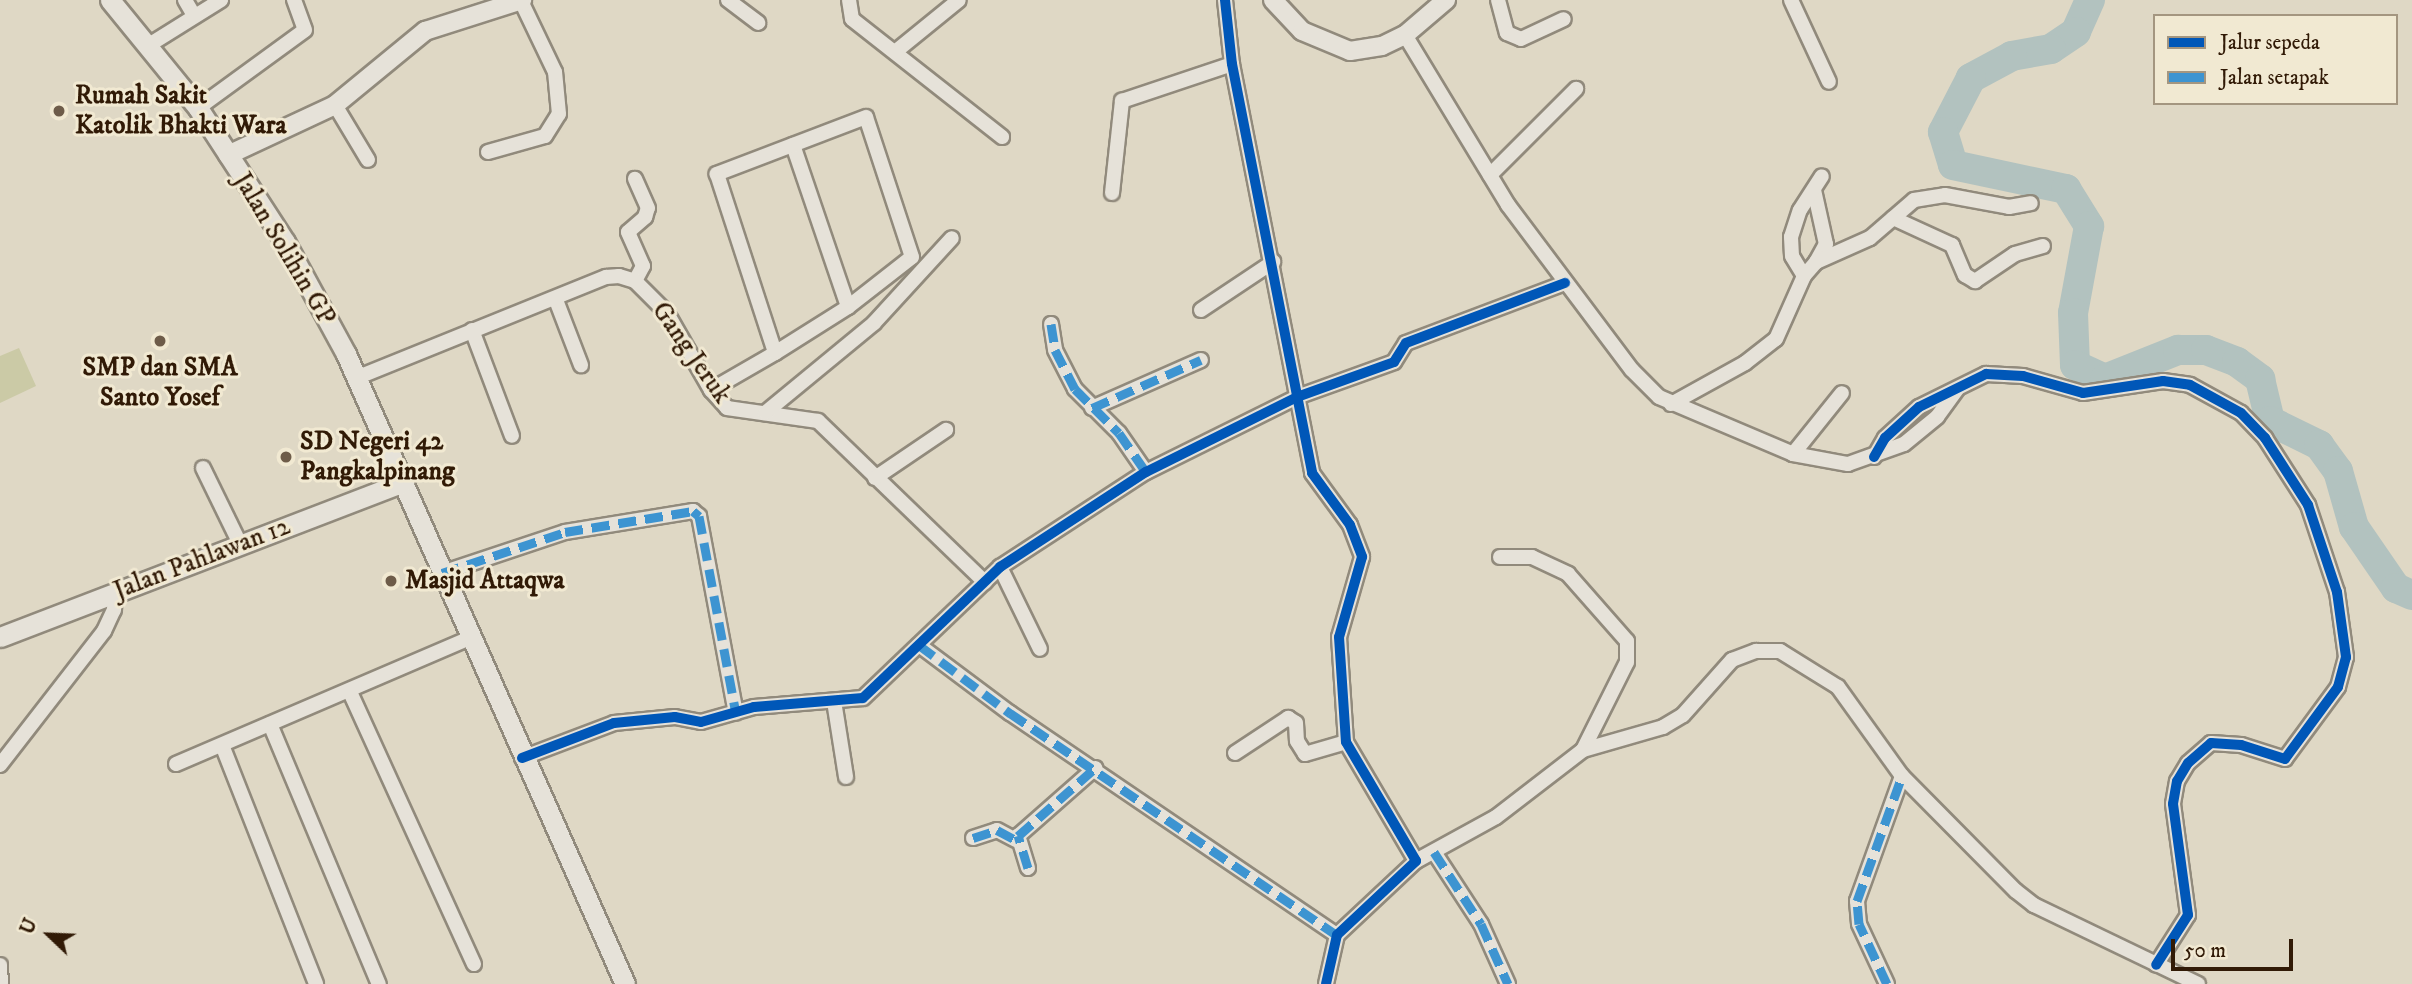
<!DOCTYPE html>
<html>
<head>
<meta charset="utf-8">
<style>
  body { margin:0 }
  #map { position:relative; width:2412px; height:984px; overflow:hidden; background:#dfd8c5; font-family:"IM FELL DW Pica",serif }
  div>[style] { position:absolute }
  [style*='--x'] { left:calc(var(--x)*1px); top:calc(var(--y)*1px); width:calc(var(--w)*1px); rotate:calc(var(--a)*1deg) }
  .green>* { inset:0; background:#cbcaa6 }
  .river>* { height:30px; margin:-15px; padding:0 15px; transform-origin:15px; border-radius:15px; background:#b2c2bf }
  .roads { filter:drop-shadow(2px 0 #918a7c) drop-shadow(-2px 0 #918a7c) drop-shadow(0 2px #918a7c) drop-shadow(0 -2px #918a7c) }
  .minor>* { height:14px; margin:-7px; padding:0 7px; transform-origin:7px; border-radius:7px; background:#e6e2d9 }
  .tertiary>* { height:18px; margin:-9px; padding:0 9px; transform-origin:9px; border-radius:9px; background:#e6e2d9 }
  .secondary>* { height:19px; margin:-9.5px; padding:0 9.5px; transform-origin:9.5px; border-radius:9.5px; background:#e6e2d9 }
  .quiet>* { height:9px; margin-top:-4.5px; transform-origin:0; background:repeating-linear-gradient(90deg,#3d94d1 0 18px,transparent 0 27px) }
  .cycleway>* { height:10px; margin:-5px; padding:0 5px; transform-origin:5px; border-radius:5px; background:#0057b8 }
  .dots>* { width:19px; height:19px; translate:-50% -50%; box-sizing:border-box; border:4px solid #f1e9d2; border-radius:50% }
  span { translate:-50% -50%; white-space:nowrap; text-align:center; line-height:1.15; -webkit-text-stroke:6px #f1e9d2; paint-order:stroke }
  .poi-label { font-size:26px; color:#311a06; font-weight:700 }
  .left { translate:0 -50%; text-align:left }
  .street-label { font-size:26px; color:#311a06 }
  .legend { position:absolute; left:2153px; top:14px; width:245px; height:91px; box-sizing:border-box; background:#f1e9d2; border:2px solid #a49680; margin:0; padding:9px 12px; list-style:none; font-size:21px; color:#311a06 }
  .legend li { display:flex; align-items:center; gap:14px; height:35px }
  .legend b { width:35px; border:2px solid #a49680 }
  .north { position:absolute; left:14px; top:900px; width:70px; height:70px; -webkit-text-stroke:5px #f1e9d2; paint-order:stroke; rotate:293deg; font-size:19px; font-weight:700; line-height:28px; text-align:center; color:#311a06 }
  .north::after { content:''; display:block; margin:auto; width:24px; height:32px; background:#311a06; clip-path:polygon(50% 0,100% 100%,50% 72%,0 100%) }
  .scale { position:absolute; left:2171px; top:939px; width:122px; height:32px; box-sizing:border-box; border:4px solid #311a06; border-top:0; padding-left:9px; font-size:21px; line-height:24px; white-space:nowrap; color:#311a06; -webkit-text-stroke:5px #f1e9d2; paint-order:stroke }
</style>
</head>
<body>
<div id="map">
  <div class="green">
    <i style="clip-path:polygon(19px 348px,36px 386px,0 403px,0 356px)"></i>
  </div>
  <div class="river">
    <i style="--x:2090;--y:0;--w:35;--a:114"></i>
    <i style="--x:2076;--y:32;--w:30;--a:146"></i>
    <i style="--x:2051;--y:49;--w:40;--a:170"></i>
    <i style="--x:2012;--y:56;--w:47;--a:151.8"></i>
    <i style="--x:1971;--y:78;--w:61;--a:117.4"></i>
    <i style="--x:1943;--y:132;--w:34;--a:73"></i>
    <i style="--x:1953;--y:165;--w:116;--a:12"></i>
    <i style="--x:2066;--y:189;--w:44;--a:58.1"></i>
    <i style="--x:2089;--y:226;--w:88;--a:100.4"></i>
    <i style="--x:2073;--y:313;--w:52;--a:87.8"></i>
    <i style="--x:2075;--y:365;--w:33;--a:25"></i>
    <i style="--x:2105;--y:379;--w:79;--a:-21.7"></i>
    <i style="--x:2178;--y:350;--w:28;--a:0"></i>
    <i style="--x:2206;--y:350;--w:33;--a:21"></i>
    <i style="--x:2237;--y:362;--w:29;--a:36"></i>
    <i style="--x:2260;--y:379;--w:43;--a:76.6"></i>
    <i style="--x:2270;--y:421;--w:55;--a:26.1"></i>
    <i style="--x:2319;--y:445;--w:32;--a:54"></i>
    <i style="--x:2338;--y:471;--w:58;--a:74.1"></i>
    <i style="--x:2354;--y:527;--w:74;--a:55.5"></i>
    <i style="--x:2396;--y:588;--w:17;--a:24"></i>
  </div>
  <div class="roads">
    <div class="minor">
      <i style="--x:185;--y:0;--w:16;--a:60"></i>
      <i style="--x:728;--y:0;--w:38;--a:37"></i>
      <i style="--x:849;--y:0;--w:19;--a:81"></i>
      <i style="--x:852;--y:19;--w:191;--a:38.2"></i>
      <i style="--x:1225;--y:0;--w:64;--a:83.8"></i>
      <i style="--x:1232;--y:64;--w:417;--a:78.9"></i>
      <i style="--x:1312;--y:473;--w:64;--a:53.8"></i>
      <i style="--x:1350;--y:525;--w:34;--a:69"></i>
      <i style="--x:1362;--y:557;--w:83;--a:106"></i>
      <i style="--x:1339;--y:637;--w:105;--a:86.2"></i>
      <i style="--x:1346;--y:742;--w:138;--a:59.5"></i>
      <i style="--x:1416;--y:861;--w:108;--a:136.9"></i>
      <i style="--x:1337;--y:935;--w:50;--a:102.7"></i>
      <i style="--x:1498;--y:0;--w:34;--a:75"></i>
      <i style="--x:1507;--y:33;--w:15;--a:23"></i>
      <i style="--x:1521;--y:39;--w:47;--a:-24.9"></i>
      <i style="--x:1791;--y:0;--w:90;--a:65.1"></i>
      <i style="--x:1405;--y:35;--w:199;--a:58.8"></i>
      <i style="--x:1508;--y:205;--w:206;--a:53.1"></i>
      <i style="--x:1632;--y:370;--w:38;--a:45"></i>
      <i style="--x:1659;--y:397;--w:146;--a:23"></i>
      <i style="--x:1793;--y:454;--w:56;--a:10.3"></i>
      <i style="--x:1848;--y:464;--w:59;--a:-19.7"></i>
      <i style="--x:1904;--y:444;--w:43;--a:-39.3"></i>
      <i style="--x:1937;--y:417;--w:34;--a:-54"></i>
      <i style="--x:149;--y:45;--w:85;--a:-32"></i>
      <i style="--x:895;--y:52;--w:82;--a:-39.1"></i>
      <i style="--x:335;--y:105;--w:64;--a:59"></i>
      <i style="--x:198;--y:108;--w:132;--a:-36.1"></i>
      <i style="--x:305;--y:30;--w:32;--a:-110"></i>
      <i style="--x:793;--y:145;--w:171;--a:71.2"></i>
      <i style="--x:488;--y:152;--w:59;--a:-15.7"></i>
      <i style="--x:545;--y:136;--w:26;--a:-58"></i>
      <i style="--x:559;--y:114;--w:42;--a:-95.4"></i>
      <i style="--x:555;--y:72;--w:79;--a:-115.6"></i>
      <i style="--x:1490;--y:175;--w:122;--a:-45"></i>
      <i style="--x:1814;--y:190;--w:55;--a:77.5"></i>
      <i style="--x:1826;--y:244;--w:21;--a:119"></i>
      <i style="--x:1112;--y:193;--w:93;--a:-83.8"></i>
      <i style="--x:1122;--y:101;--w:116;--a:-18.6"></i>
      <i style="--x:1893;--y:218;--w:65;--a:24.6"></i>
      <i style="--x:1952;--y:245;--w:33;--a:67"></i>
      <i style="--x:1965;--y:275;--w:12;--a:31"></i>
      <i style="--x:1975;--y:281;--w:48;--a:-34"></i>
      <i style="--x:2015;--y:254;--w:29;--a:-16"></i>
      <i style="--x:1804;--y:276;--w:23;--a:-121"></i>
      <i style="--x:1792;--y:256;--w:19;--a:-93"></i>
      <i style="--x:1791;--y:237;--w:28;--a:-72"></i>
      <i style="--x:1800;--y:210;--w:40;--a:-57.1"></i>
      <i style="--x:635;--y:281;--w:17;--a:-62"></i>
      <i style="--x:643;--y:266;--w:37;--a:-114"></i>
      <i style="--x:628;--y:232;--w:23;--a:-41"></i>
      <i style="--x:645;--y:217;--w:9;--a:-72"></i>
      <i style="--x:648;--y:208;--w:32;--a:-114"></i>
      <i style="--x:556;--y:300;--w:70;--a:69"></i>
      <i style="--x:1201;--y:310;--w:87;--a:-33.7"></i>
      <i style="--x:1051;--y:324;--w:26;--a:81"></i>
      <i style="--x:1055;--y:350;--w:44;--a:62.9"></i>
      <i style="--x:1075;--y:389;--w:62;--a:45"></i>
      <i style="--x:1119;--y:433;--w:47;--a:55.3"></i>
      <i style="--x:472;--y:330;--w:113;--a:69.3"></i>
      <i style="--x:356;--y:378;--w:270;--a:-22"></i>
      <i style="--x:606;--y:277;--w:13;--a:-4"></i>
      <i style="--x:619;--y:276;--w:17;--a:17"></i>
      <i style="--x:635;--y:281;--w:45;--a:45"></i>
      <i style="--x:667;--y:313;--w:89;--a:60.3"></i>
      <i style="--x:711;--y:390;--w:24;--a:48"></i>
      <i style="--x:727;--y:408;--w:92;--a:8.1"></i>
      <i style="--x:818;--y:421;--w:232;--a:44"></i>
      <i style="--x:711;--y:390;--w:74;--a:-30"></i>
      <i style="--x:775;--y:353;--w:86;--a:-32.2"></i>
      <i style="--x:848;--y:307;--w:81;--a:-38"></i>
      <i style="--x:912;--y:257;--w:147;--a:-108.2"></i>
      <i style="--x:866;--y:117;--w:160;--a:159.1"></i>
      <i style="--x:717;--y:174;--w:188;--a:72"></i>
      <i style="--x:1671;--y:404;--w:85;--a:-29"></i>
      <i style="--x:1745;--y:363;--w:39;--a:-38"></i>
      <i style="--x:1776;--y:339;--w:69;--a:-66"></i>
      <i style="--x:1804;--y:276;--w:18;--a:-49"></i>
      <i style="--x:1816;--y:262;--w:59;--a:-24"></i>
      <i style="--x:1870;--y:238;--w:58;--a:-40.8"></i>
      <i style="--x:1914;--y:200;--w:31;--a:-9"></i>
      <i style="--x:1945;--y:195;--w:65;--a:10.6"></i>
      <i style="--x:2009;--y:207;--w:22;--a:-10"></i>
      <i style="--x:1092;--y:408;--w:119;--a:-23.8"></i>
      <i style="--x:765;--y:413;--w:141;--a:-39.5"></i>
      <i style="--x:874;--y:323;--w:115;--a:-47.5"></i>
      <i style="--x:1793;--y:454;--w:78;--a:-51.2"></i>
      <i style="--x:1874;--y:457;--w:22;--a:-60"></i>
      <i style="--x:1885;--y:438;--w:46;--a:-42.4"></i>
      <i style="--x:1919;--y:407;--w:75;--a:-26.2"></i>
      <i style="--x:1986;--y:374;--w:37;--a:3"></i>
      <i style="--x:2023;--y:376;--w:62;--a:15.8"></i>
      <i style="--x:2083;--y:393;--w:81;--a:-8.5"></i>
      <i style="--x:2163;--y:381;--w:27;--a:8"></i>
      <i style="--x:2190;--y:385;--w:58;--a:28.8"></i>
      <i style="--x:2241;--y:413;--w:35;--a:46"></i>
      <i style="--x:2265;--y:438;--w:80;--a:57.3"></i>
      <i style="--x:2308;--y:505;--w:92;--a:71.6"></i>
      <i style="--x:2337;--y:592;--w:66;--a:82.1"></i>
      <i style="--x:2346;--y:657;--w:31;--a:105"></i>
      <i style="--x:2338;--y:687;--w:89;--a:126.4"></i>
      <i style="--x:2285;--y:759;--w:46;--a:-162.3"></i>
      <i style="--x:2241;--y:745;--w:30;--a:-176"></i>
      <i style="--x:2211;--y:743;--w:30;--a:139"></i>
      <i style="--x:2188;--y:763;--w:21;--a:121"></i>
      <i style="--x:2177;--y:781;--w:23;--a:100"></i>
      <i style="--x:2173;--y:804;--w:112;--a:82.3"></i>
      <i style="--x:2188;--y:915;--w:59;--a:122.6"></i>
      <i style="--x:203;--y:468;--w:85;--a:64"></i>
      <i style="--x:875;--y:478;--w:86;--a:-34.1"></i>
      <i style="--x:1500;--y:557;--w:32;--a:0"></i>
      <i style="--x:1532;--y:557;--w:40;--a:25"></i>
      <i style="--x:1568;--y:574;--w:89;--a:48.6"></i>
      <i style="--x:1627;--y:641;--w:21;--a:90"></i>
      <i style="--x:1627;--y:662;--w:98;--a:116.6"></i>
      <i style="--x:1000;--y:567;--w:91;--a:64"></i>
      <i style="--x:442;--y:573;--w:130;--a:-18.4"></i>
      <i style="--x:565;--y:532;--w:130;--a:-9.3"></i>
      <i style="--x:693;--y:511;--w:8;--a:40"></i>
      <i style="--x:699;--y:516;--w:200;--a:79.4"></i>
      <i style="--x:919;--y:645;--w:114;--a:36.8"></i>
      <i style="--x:1010;--y:713;--w:395;--a:34.2"></i>
      <i style="--x:350;--y:692;--w:299;--a:65.5"></i>
      <i style="--x:834;--y:701;--w:77;--a:81"></i>
      <i style="--x:270;--y:724;--w:282;--a:67.3"></i>
      <i style="--x:222;--y:745;--w:257;--a:68.5"></i>
      <i style="--x:1235;--y:753;--w:64;--a:-33.4"></i>
      <i style="--x:1288;--y:718;--w:9;--a:32"></i>
      <i style="--x:1296;--y:723;--w:18;--a:87"></i>
      <i style="--x:1297;--y:741;--w:15;--a:58"></i>
      <i style="--x:1305;--y:754;--w:43;--a:-16.3"></i>
      <i style="--x:522;--y:758;--w:98;--a:-20.8"></i>
      <i style="--x:614;--y:723;--w:61;--a:-5.6"></i>
      <i style="--x:675;--y:717;--w:26;--a:11"></i>
      <i style="--x:701;--y:722;--w:55;--a:-15.8"></i>
      <i style="--x:754;--y:707;--w:109;--a:-4.7"></i>
      <i style="--x:863;--y:698;--w:190;--a:-43.7"></i>
      <i style="--x:1000;--y:567;--w:174;--a:-33.1"></i>
      <i style="--x:1146;--y:472;--w:169;--a:-26.4"></i>
      <i style="--x:1297;--y:397;--w:103;--a:-19.8"></i>
      <i style="--x:1394;--y:362;--w:22;--a:-58"></i>
      <i style="--x:1406;--y:343;--w:170;--a:-20.7"></i>
      <i style="--x:176;--y:764;--w:320;--a:-23.2"></i>
      <i style="--x:0;--y:765;--w:170;--a:-52.2"></i>
      <i style="--x:104;--y:631;--w:23;--a:-65"></i>
      <i style="--x:114;--y:610;--w:17;--a:-87"></i>
      <i style="--x:973;--y:838;--w:25;--a:-18"></i>
      <i style="--x:997;--y:830;--w:21;--a:28"></i>
      <i style="--x:1434;--y:852;--w:86;--a:56.9"></i>
      <i style="--x:1481;--y:924;--w:66;--a:65.8"></i>
      <i style="--x:1416;--y:861;--w:91;--a:-28.8"></i>
      <i style="--x:1496;--y:817;--w:110;--a:-37.6"></i>
      <i style="--x:1583;--y:750;--w:83;--a:-16"></i>
      <i style="--x:1663;--y:727;--w:23;--a:-31"></i>
      <i style="--x:1683;--y:715;--w:74;--a:-48.3"></i>
      <i style="--x:1732;--y:660;--w:26;--a:-21"></i>
      <i style="--x:1756;--y:651;--w:24;--a:0"></i>
      <i style="--x:1780;--y:651;--w:68;--a:31.8"></i>
      <i style="--x:1838;--y:687;--w:110;--a:54.3"></i>
      <i style="--x:1902;--y:776;--w:162;--a:45.3"></i>
      <i style="--x:2016;--y:891;--w:23;--a:38"></i>
      <i style="--x:2034;--y:905;--w:182;--a:25.7"></i>
      <i style="--x:1028;--y:868;--w:34;--a:-107"></i>
      <i style="--x:1018;--y:836;--w:103;--a:-41.4"></i>
      <i style="--x:0;--y:965;--w:19;--a:87"></i>
      <i style="--x:1887;--y:984;--w:66;--a:-115"></i>
      <i style="--x:1859;--y:924;--w:23;--a:-95"></i>
      <i style="--x:1857;--y:901;--w:133;--a:-70.2"></i>
    </div>
    <div class="tertiary">
      <i style="--x:1273;--y:0;--w:42;--a:46.9"></i>
      <i style="--x:1302;--y:31;--w:52;--a:22.6"></i>
      <i style="--x:1350;--y:51;--w:32;--a:-9"></i>
      <i style="--x:1382;--y:46;--w:25;--a:-26"></i>
      <i style="--x:1405;--y:35;--w:54;--a:-40.5"></i>
      <i style="--x:228;--y:155;--w:118;--a:-25"></i>
      <i style="--x:335;--y:105;--w:117;--a:-39.4"></i>
      <i style="--x:425;--y:31;--w:102;--a:-17.7"></i>
    </div>
    <div class="secondary">
      <i style="--x:110;--y:0;--w:139;--a:50.8"></i>
      <i style="--x:198;--y:108;--w:160;--a:57"></i>
      <i style="--x:285;--y:242;--w:128;--a:61.4"></i>
      <i style="--x:346;--y:354;--w:689;--a:66.11"></i>
      <i style="--x:0;--y:637;--w:433;--a:-21"></i>
    </div>
  </div>
  <div class="quiet">
    <i style="--x:1051;--y:324;--w:26;--a:81"></i>
    <i style="--x:1055;--y:350;--w:44;--a:62.9"></i>
    <i style="--x:1075;--y:389;--w:62;--a:45"></i>
    <i style="--x:1119;--y:433;--w:47;--a:55.3"></i>
    <i style="--x:1092;--y:408;--w:119;--a:-23.8"></i>
    <i style="--x:442;--y:573;--w:130;--a:-18.4"></i>
    <i style="--x:565;--y:532;--w:130;--a:-9.3"></i>
    <i style="--x:693;--y:511;--w:8;--a:40"></i>
    <i style="--x:699;--y:516;--w:200;--a:79.4"></i>
    <i style="--x:919;--y:645;--w:114;--a:36.8"></i>
    <i style="--x:1010;--y:713;--w:395;--a:34.2"></i>
    <i style="--x:973;--y:838;--w:25;--a:-18"></i>
    <i style="--x:997;--y:830;--w:21;--a:28"></i>
    <i style="--x:1434;--y:852;--w:86;--a:56.9"></i>
    <i style="--x:1481;--y:924;--w:66;--a:65.8"></i>
    <i style="--x:1028;--y:868;--w:34;--a:-107"></i>
    <i style="--x:1018;--y:836;--w:103;--a:-41.4"></i>
    <i style="--x:1887;--y:984;--w:66;--a:-115"></i>
    <i style="--x:1859;--y:924;--w:23;--a:-95"></i>
    <i style="--x:1857;--y:901;--w:133;--a:-70.2"></i>
  </div>
  <div class="cycleway">
    <i style="--x:1225;--y:0;--w:64;--a:83.8"></i>
    <i style="--x:1232;--y:64;--w:417;--a:78.9"></i>
    <i style="--x:1312;--y:473;--w:64;--a:53.8"></i>
    <i style="--x:1350;--y:525;--w:34;--a:69"></i>
    <i style="--x:1362;--y:557;--w:83;--a:106"></i>
    <i style="--x:1339;--y:637;--w:105;--a:86.2"></i>
    <i style="--x:1346;--y:742;--w:138;--a:59.5"></i>
    <i style="--x:1416;--y:861;--w:108;--a:136.9"></i>
    <i style="--x:1337;--y:935;--w:50;--a:102.7"></i>
    <i style="--x:1874;--y:457;--w:22;--a:-60"></i>
    <i style="--x:1885;--y:438;--w:46;--a:-42.4"></i>
    <i style="--x:1919;--y:407;--w:75;--a:-26.2"></i>
    <i style="--x:1986;--y:374;--w:37;--a:3"></i>
    <i style="--x:2023;--y:376;--w:62;--a:15.8"></i>
    <i style="--x:2083;--y:393;--w:81;--a:-8.5"></i>
    <i style="--x:2163;--y:381;--w:27;--a:8"></i>
    <i style="--x:2190;--y:385;--w:58;--a:28.8"></i>
    <i style="--x:2241;--y:413;--w:35;--a:46"></i>
    <i style="--x:2265;--y:438;--w:80;--a:57.3"></i>
    <i style="--x:2308;--y:505;--w:92;--a:71.6"></i>
    <i style="--x:2337;--y:592;--w:66;--a:82.1"></i>
    <i style="--x:2346;--y:657;--w:31;--a:105"></i>
    <i style="--x:2338;--y:687;--w:89;--a:126.4"></i>
    <i style="--x:2285;--y:759;--w:46;--a:-162.3"></i>
    <i style="--x:2241;--y:745;--w:30;--a:-176"></i>
    <i style="--x:2211;--y:743;--w:30;--a:139"></i>
    <i style="--x:2188;--y:763;--w:21;--a:121"></i>
    <i style="--x:2177;--y:781;--w:23;--a:100"></i>
    <i style="--x:2173;--y:804;--w:112;--a:82.3"></i>
    <i style="--x:2188;--y:915;--w:59;--a:122.6"></i>
    <i style="--x:522;--y:758;--w:98;--a:-20.8"></i>
    <i style="--x:614;--y:723;--w:61;--a:-5.6"></i>
    <i style="--x:675;--y:717;--w:26;--a:11"></i>
    <i style="--x:701;--y:722;--w:55;--a:-15.8"></i>
    <i style="--x:754;--y:707;--w:109;--a:-4.7"></i>
    <i style="--x:863;--y:698;--w:190;--a:-43.7"></i>
    <i style="--x:1000;--y:567;--w:174;--a:-33.1"></i>
    <i style="--x:1146;--y:472;--w:169;--a:-26.4"></i>
    <i style="--x:1297;--y:397;--w:103;--a:-19.8"></i>
    <i style="--x:1394;--y:362;--w:22;--a:-58"></i>
    <i style="--x:1406;--y:343;--w:170;--a:-20.7"></i>
  </div>
  <div class="dots">
    <i style="left:59px;top:111px;background:#6e5c49"></i>
    <i style="left:160px;top:341px;background:#6e5c49"></i>
    <i style="left:286px;top:457px;background:#6e5c49"></i>
    <i style="left:391px;top:581px;background:#6e5c49"></i>
  </div>
  <div class="poi-label">
    <span class="left" style="left:75px;top:111px">Rumah Sakit<br>Katolik Bhakti Wara</span>
    <span style="left:160px;top:383px">SMP dan SMA<br>Santo Yosef</span>
    <span class="left" style="left:300px;top:457px">SD Negeri 42<br>Pangkalpinang</span>
    <span class="left" style="left:405px;top:581px">Masjid Attaqwa</span>
  </div>
  <div class="street-label">
    <span style="left:284px;top:249px;rotate:59deg">Jalan Solihin GP</span>
    <span style="left:691px;top:353px;rotate:55deg">Gang Jeruk</span>
    <span style="left:202px;top:559px;rotate:-21deg">Jalan Pahlawan 12</span>
  </div>
  <ul class="legend">
  <li><b style="height:9px;background:#0057b8"></b>Jalur sepeda</li>
  <li><b style="height:9px;background:#3d94d1"></b>Jalan setapak</li>
  </ul>
  <div class="north">U</div>
  <div class="scale">50 m</div>
</div>
</body>
</html>
